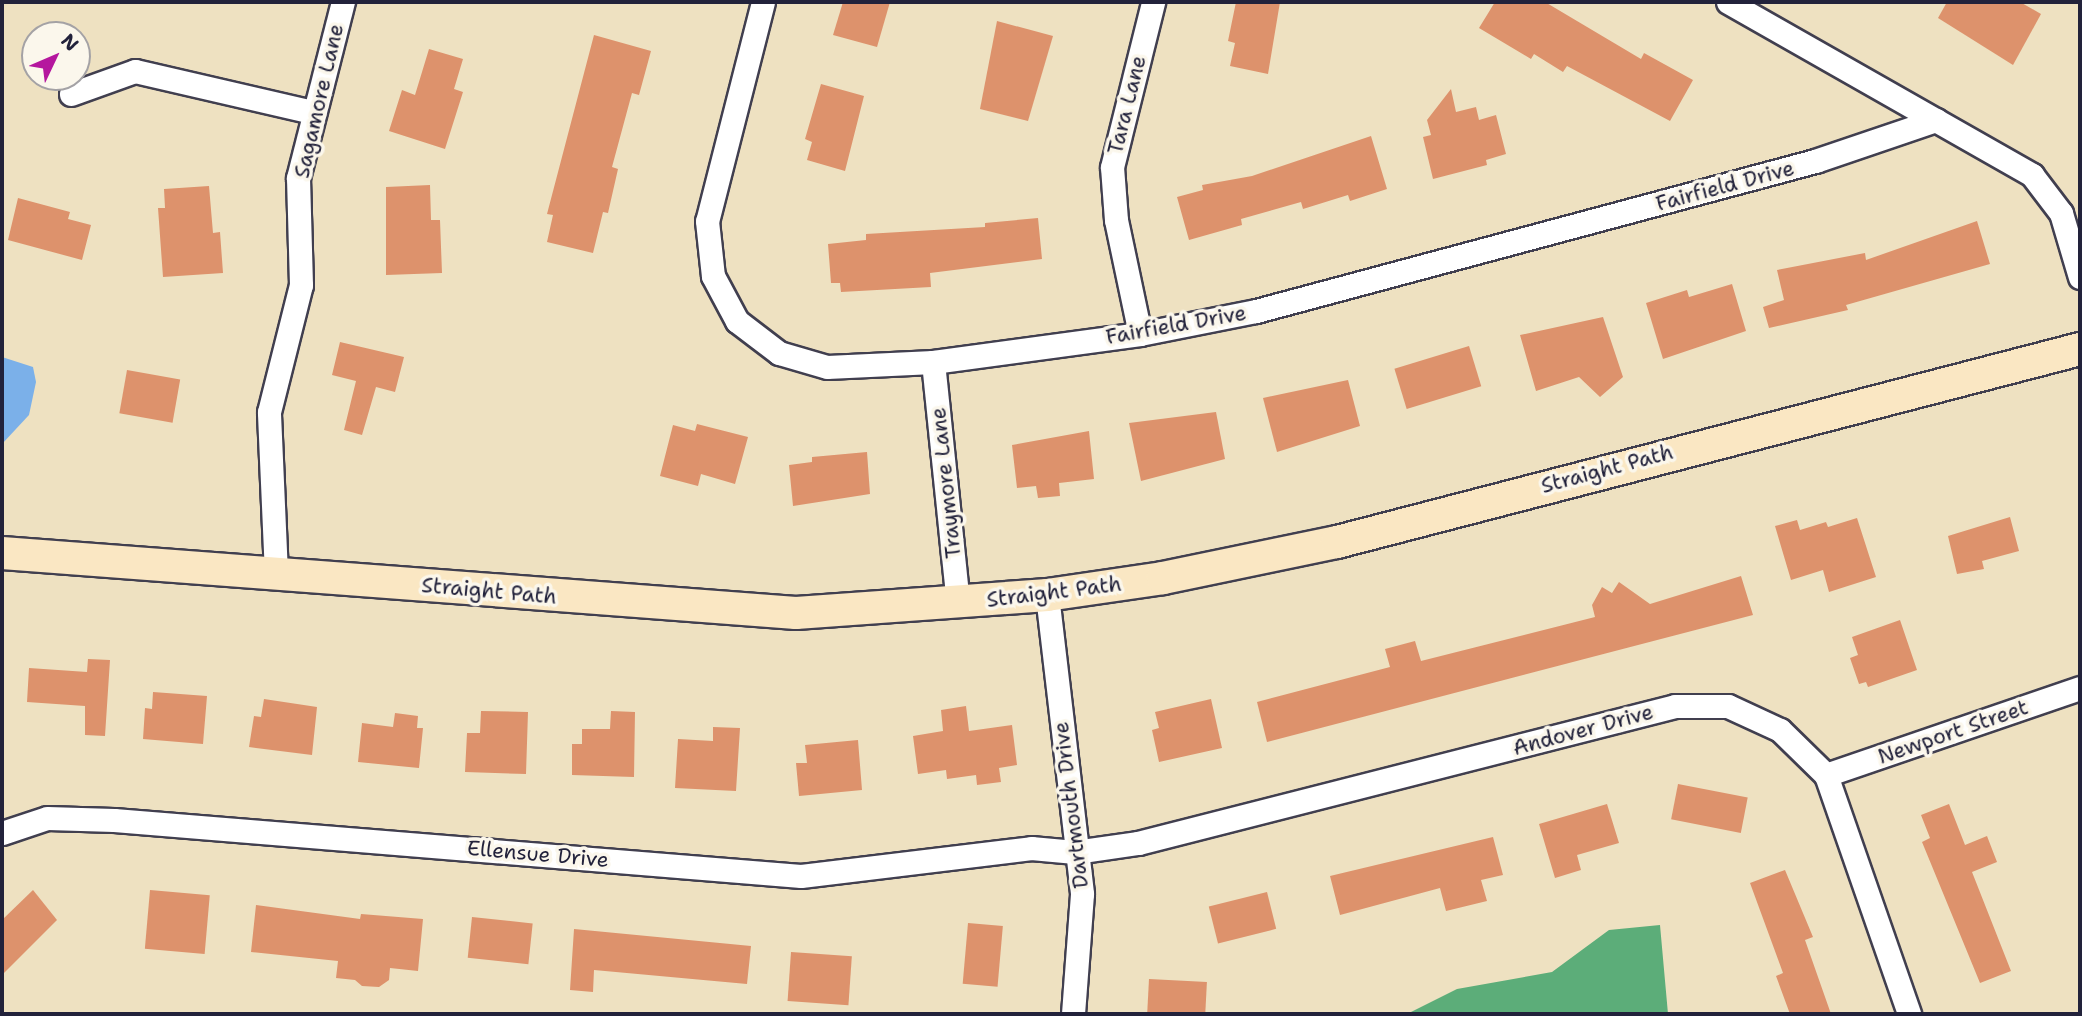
<!DOCTYPE html>
<html>
<head>
<meta charset="utf-8">
<style>
  body { margin:0 }
  #map { position:relative; width:2082px; height:1016px; overflow:hidden; background:#eee1c1; font-family:"Shantell Sans",sans-serif }
  div>[style] { position:absolute }
  [style*='--x'] { left:calc(var(--x)*1px); top:calc(var(--y)*1px); width:calc(var(--w)*1px); rotate:calc(var(--a)*1deg) }
  .forest>* { inset:0; background:#5cad79 }
  .water>* { inset:0; background:#7bb0e9 }
  .building>* { inset:0; background:#dd926c; transform-origin:0 0 }
  .roads { filter:drop-shadow(2px 0 #413f4f) drop-shadow(-2px 0 #413f4f) drop-shadow(0 2px #413f4f) drop-shadow(0 -2px #413f4f) }
  .minor>* { height:23px; margin:-11.5px; padding:0 11.5px; transform-origin:11.5px; border-radius:11.5px; background:#fff }
  .secondary>* { height:32px; margin:-16px; padding:0 16px; transform-origin:16px; border-radius:16px; background:#fae7c3 }
  span { translate:-50% -50%; white-space:nowrap; text-align:center; line-height:1.15; -webkit-text-stroke:7px #fbf7ec; paint-order:stroke }
  .street-label { font-size:21px; color:#22223b }
  .frame { position:absolute; inset:0; border:4px solid #22223b; pointer-events:none }
  .north { position:absolute; left:21px; top:21px; width:70px; height:70px; box-sizing:border-box; background:#fbf7ec; border:2px solid #a4a2a5; border-radius:50%; rotate:46deg; font-size:19px; font-weight:700; line-height:28px; text-align:center; color:#22223b }
  .north::after { content:''; display:block; margin:auto; width:24px; height:32px; background:#b5179e; clip-path:polygon(50% 0,100% 100%,50% 72%,0 100%) }
</style>
</head>
<body>
<div id="map">
  <div class="forest">
    <i style="clip-path:polygon(1660px 925px,1668px 1014px,1407px 1014px,1457px 989px,1552px 972px,1609px 930px)"></i>
  </div>
  <div class="water">
    <i style="clip-path:polygon(2px 357px,33px 367px,36px 382px,29px 415px,2px 444px)"></i>
  </div>
  <div class="building">
    <i style="clip-path:polygon(843px 2px,890px 2px,877px 47px,833px 35px)"></i>
    <i style="clip-path:polygon(1236px 2px,1280px 2px,1268px 74px,1230px 66px,1235px 43px,1228px 41px)"></i>
    <i style="clip-path:polygon(1495px 2px,1545px 2px,1641px 59px,1644px 53px,1693px 80px,1670px 121px,1567px 66px,1563px 72px,1534px 54px,1531px 59px,1479px 28px)"></i>
    <i style="clip-path:polygon(1947px 2px,2020px 2px,2041px 14px,2013px 65px,1938px 18px)"></i>
    <i style="clip-path:polygon(997px 21px,1053px 36px,1028px 121px,980px 109px)"></i>
    <i style="clip-path:polygon(594px 35px,651px 51px,639px 95px,632px 93px,612px 167px,618px 169px,608px 213px,603px 212px,593px 253px,547px 242px,553px 215px,547px 214px)"></i>
    <i style="clip-path:polygon(429px 49px,463px 59px,454px 89px,463px 92px,445px 149px,389px 131px,402px 90px,415px 95px)"></i>
    <i style="clip-path:polygon(821px 84px,864px 96px,845px 171px,807px 160px,812px 142px,805px 139px)"></i>
    <i style="clip-path:polygon(1451px 89px,1456px 112px,1476px 107px,1479px 120px,1496px 115px,1506px 154px,1486px 160px,1487px 165px,1433px 179px,1423px 137px,1431px 135px,1427px 120px)"></i>
    <i style="clip-path:polygon(1371px 136px,1387px 189px,1350px 201px,1348px 195px,1303px 209px,1301px 202px,1241px 219px,1242px 225px,1189px 240px,1177px 197px,1203px 190px,1202px 185px,1252px 176px)"></i>
    <i style="clip-path:polygon(430px 185px,431px 220px,440px 220px,442px 273px,386px 275px,386px 187px)"></i>
    <i style="clip-path:polygon(209px 186px,213px 233px,220px 232px,223px 273px,163px 277px,158px 208px,165px 208px,164px 189px)"></i>
    <i style="clip-path:polygon(18px 198px,70px 212px,68px 219px,91px 225px,82px 260px,8px 240px)"></i>
    <i style="clip-path:polygon(1038px 218px,1042px 259px,930px 273px,931px 287px,841px 292px,840px 283px,831px 283px,828px 244px,866px 240px,866px 234px,985px 227px,985px 223px)"></i>
    <i style="clip-path:polygon(1977px 221px,1990px 264px,1846px 305px,1848px 310px,1769px 328px,1763px 307px,1784px 300px,1777px 270px,1865px 253px,1866px 260px)"></i>
    <i style="clip-path:polygon(1732px 284px,1746px 331px,1663px 359px,1646px 303px,1687px 290px,1689px 297px)"></i>
    <i style="clip-path:polygon(1603px 317px,1623px 377px,1600px 397px,1579px 377px,1536px 391px,1520px 335px)"></i>
    <i style="clip-path:polygon(340px 342px,404px 357px,395px 392px,376px 387px,362px 435px,344px 430px,356px 381px,332px 375px)"></i>
    <i style="left:1469px;top:346px;width:42px;height:78px;rotate:73deg"></i>
    <i style="left:127px;top:370px;width:54px;height:44px;rotate:10deg"></i>
    <i style="clip-path:polygon(1348px 380px,1360px 426px,1277px 452px,1263px 398px)"></i>
    <i style="clip-path:polygon(1216px 412px,1225px 459px,1141px 481px,1129px 423px)"></i>
    <i style="clip-path:polygon(697px 424px,748px 437px,735px 484px,701px 474px,698px 486px,660px 476px,673px 425px,695px 431px)"></i>
    <i style="clip-path:polygon(1089px 431px,1094px 479px,1059px 483px,1060px 496px,1038px 498px,1036px 486px,1017px 488px,1012px 445px)"></i>
    <i style="clip-path:polygon(867px 452px,870px 494px,793px 506px,789px 465px,812px 462px,812px 457px)"></i>
    <i style="clip-path:polygon(2010px 517px,2019px 551px,1982px 561px,1984px 569px,1957px 574px,1948px 536px)"></i>
    <i style="clip-path:polygon(1857px 518px,1876px 577px,1829px 592px,1823px 570px,1791px 580px,1775px 526px,1797px 520px,1800px 530px,1826px 522px,1828px 527px)"></i>
    <i style="clip-path:polygon(1741px 576px,1753px 615px,1267px 742px,1257px 702px,1390px 667px,1385px 649px,1415px 641px,1421px 661px,1595px 617px,1592px 605px,1602px 587px,1612px 593px,1619px 582px,1650px 604px)"></i>
    <i style="clip-path:polygon(1900px 620px,1917px 670px,1868px 687px,1866px 682px,1859px 684px,1850px 658px,1858px 655px,1852px 637px)"></i>
    <i style="clip-path:polygon(88px 659px,110px 660px,105px 736px,85px 735px,85px 706px,27px 702px,29px 668px,87px 672px)"></i>
    <i style="clip-path:polygon(153px 692px,207px 696px,203px 744px,143px 739px,145px 708px,152px 709px)"></i>
    <i style="clip-path:polygon(264px 699px,317px 707px,312px 755px,249px 747px,254px 716px,261px 717px)"></i>
    <i style="clip-path:polygon(1211px 699px,1222px 748px,1159px 762px,1152px 730px,1159px 728px,1155px 712px)"></i>
    <i style="clip-path:polygon(966px 706px,969px 731px,1012px 725px,1017px 765px,999px 768px,1001px 782px,977px 785px,976px 775px,947px 779px,946px 770px,918px 774px,913px 736px,943px 731px,941px 710px)"></i>
    <i style="clip-path:polygon(481px 711px,528px 712px,526px 774px,465px 772px,467px 733px,480px 733px)"></i>
    <i style="clip-path:polygon(611px 711px,635px 712px,634px 777px,572px 775px,572px 744px,582px 744px,582px 729px,610px 729px)"></i>
    <i style="clip-path:polygon(395px 713px,418px 716px,417px 728px,423px 728px,419px 768px,358px 762px,362px 723px,393px 727px)"></i>
    <i style="clip-path:polygon(713px 727px,740px 728px,736px 791px,675px 788px,678px 739px,713px 741px)"></i>
    <i style="clip-path:polygon(858px 740px,862px 790px,799px 796px,796px 763px,807px 763px,805px 745px)"></i>
    <i style="left:1678px;top:784px;width:71px;height:36px;rotate:11deg"></i>
    <i style="clip-path:polygon(1607px 804px,1619px 843px,1577px 855px,1581px 870px,1555px 878px,1539px 824px)"></i>
    <i style="clip-path:polygon(1949px 804px,1965px 845px,1987px 836px,1997px 862px,1972px 872px,2011px 971px,1980px 983px,1922px 842px,1930px 838px,1921px 815px)"></i>
    <i style="clip-path:polygon(1493px 837px,1503px 875px,1481px 880px,1487px 901px,1446px 911px,1440px 888px,1340px 915px,1330px 876px)"></i>
    <i style="clip-path:polygon(1785px 870px,1813px 937px,1805px 940px,1831px 1014px,1790px 1014px,1776px 976px,1783px 973px,1750px 883px)"></i>
    <i style="clip-path:polygon(33px 890px,57px 920px,2px 975px,2px 920px)"></i>
    <i style="left:150px;top:890px;width:60px;height:59px;rotate:5deg"></i>
    <i style="left:1267px;top:892px;width:38px;height:60px;rotate:76deg"></i>
    <i style="clip-path:polygon(256px 905px,360px 919px,361px 914px,423px 919px,418px 971px,390px 968px,389px 980px,379px 987px,362px 986px,355px 980px,336px 978px,338px 961px,251px 952px)"></i>
    <i style="left:472px;top:917px;width:61px;height:41px;rotate:6deg"></i>
    <i style="left:968px;top:923px;width:35px;height:61px;rotate:5deg"></i>
    <i style="clip-path:polygon(574px 929px,751px 946px,747px 984px,594px 970px,593px 992px,570px 990px)"></i>
    <i style="left:791px;top:952px;width:61px;height:49px;rotate:4deg"></i>
    <i style="left:1149px;top:979px;width:58px;height:35px;rotate:3deg"></i>
  </div>
  <div class="roads">
    <div class="minor">
      <i style="--x:763;--y:2;--w:226;--a:104.3"></i>
      <i style="--x:707;--y:221;--w:55;--a:83.8"></i>
      <i style="--x:713;--y:276;--w:51;--a:61.9"></i>
      <i style="--x:737;--y:321;--w:53;--a:37.3"></i>
      <i style="--x:779;--y:353;--w:50;--a:16.3"></i>
      <i style="--x:827;--y:367;--w:106;--a:-2.7"></i>
      <i style="--x:933;--y:362;--w:209;--a:-7.7"></i>
      <i style="--x:1140;--y:334;--w:118;--a:-11.2"></i>
      <i style="--x:1256;--y:311;--w:579;--a:-15.02"></i>
      <i style="--x:1815;--y:161;--w:128;--a:-18.7"></i>
      <i style="--x:1728;--y:2;--w:350;--a:29.6"></i>
      <i style="--x:2032;--y:175;--w:48;--a:52.7"></i>
      <i style="--x:2061;--y:213;--w:67;--a:73.5"></i>
      <i style="--x:71;--y:94;--w:68;--a:-19.8"></i>
      <i style="--x:135;--y:71;--w:182;--a:13"></i>
      <i style="--x:1140;--y:334;--w:116;--a:-101.9"></i>
      <i style="--x:1116;--y:220;--w:53;--a:-94.3"></i>
      <i style="--x:1112;--y:167;--w:170;--a:-76"></i>
      <i style="--x:933;--y:362;--w:242;--a:84.1"></i>
      <i style="--x:276;--y:574;--w:162;--a:-92.5"></i>
      <i style="--x:269;--y:412;--w:131;--a:-75.9"></i>
      <i style="--x:301;--y:285;--w:107;--a:-91.6"></i>
      <i style="--x:298;--y:178;--w:182;--a:-75.7"></i>
      <i style="--x:1047;--y:595;--w:301;--a:83.3"></i>
      <i style="--x:1082;--y:894;--w:120;--a:94.3"></i>
      <i style="--x:1826;--y:775;--w:268;--a:-18.9"></i>
      <i style="--x:2;--y:833;--w:47;--a:-18.4"></i>
      <i style="--x:47;--y:818;--w:67;--a:1.7"></i>
      <i style="--x:114;--y:820;--w:689;--a:4.66"></i>
      <i style="--x:801;--y:876;--w:232;--a:-6.9"></i>
      <i style="--x:1031;--y:848;--w:44;--a:5.2"></i>
      <i style="--x:1075;--y:852;--w:64;--a:-8.1"></i>
      <i style="--x:1138;--y:843;--w:554;--a:-14.31"></i>
      <i style="--x:1675;--y:706;--w:53;--a:0"></i>
      <i style="--x:1728;--y:706;--w:57;--a:24.8"></i>
      <i style="--x:1780;--y:730;--w:64;--a:44.4"></i>
      <i style="--x:1826;--y:775;--w:253;--a:70.8"></i>
    </div>
    <div class="secondary">
      <i style="--x:2;--y:553;--w:796;--a:4.32"></i>
      <i style="--x:796;--y:613;--w:252;--a:-4.1"></i>
      <i style="--x:1047;--y:595;--w:117;--a:-8.3"></i>
      <i style="--x:1163;--y:578;--w:178;--a:-11.7"></i>
      <i style="--x:1337;--y:542;--w:768;--a:-14.56"></i>
    </div>
  </div>
  <div class="street-label">
    <span style="left:319px;top:101px;rotate:-77deg">Sagamore Lane</span>
    <span style="left:1127px;top:105px;rotate:-76deg">Tara Lane</span>
    <span style="left:1725px;top:186px;rotate:-15deg">Fairfield Drive</span>
    <span style="left:1176px;top:325px;rotate:-10deg">Fairfield Drive</span>
    <span style="left:1607px;top:469px;rotate:-15deg">Straight Path</span>
    <span style="left:946px;top:483px;rotate:-96deg">Traymore Lane</span>
    <span style="left:489px;top:591px;rotate:5deg">Straight Path</span>
    <span style="left:1054px;top:592px;rotate:-7deg">Straight Path</span>
    <span style="left:1583px;top:730px;rotate:-15deg">Andover Drive</span>
    <span style="left:1953px;top:732px;rotate:-19deg">Newport Street</span>
    <span style="left:1071px;top:805px;rotate:-97deg">Dartmouth Drive</span>
    <span style="left:538px;top:854px;rotate:5deg">Ellensue Drive</span>
  </div>
  <div class="frame"></div>
  <div class="north">N</div>
</div>
</body>
</html>
